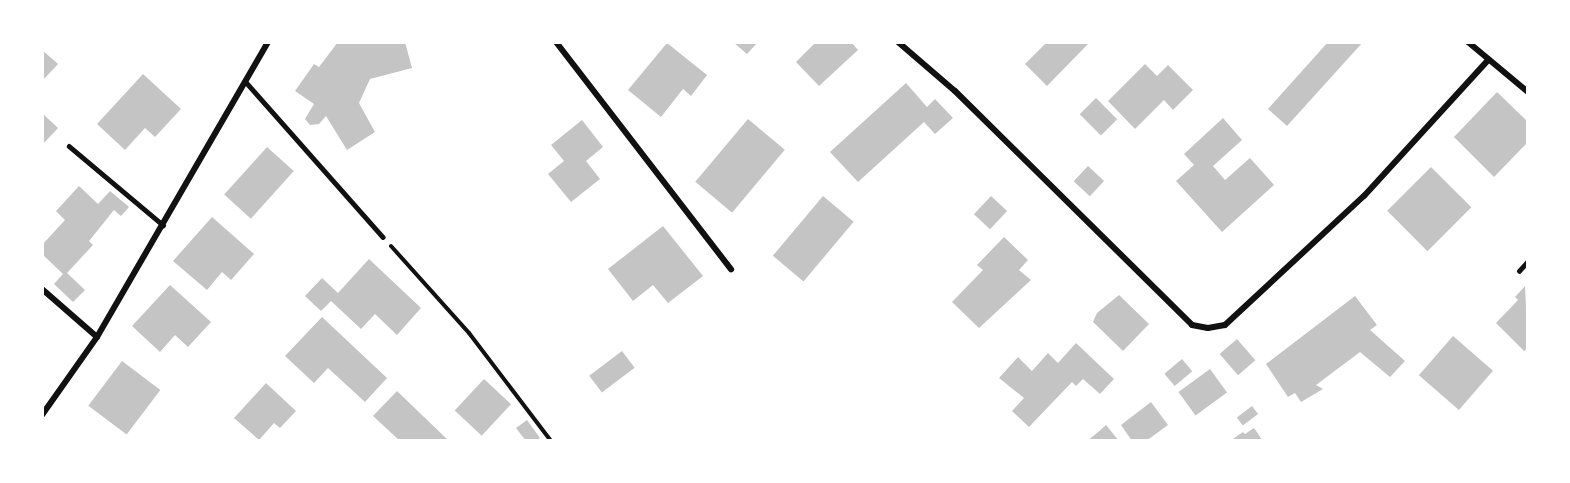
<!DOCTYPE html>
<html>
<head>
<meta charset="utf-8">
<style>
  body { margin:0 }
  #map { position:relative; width:1570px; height:483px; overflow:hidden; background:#fff; font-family:Spectral,serif }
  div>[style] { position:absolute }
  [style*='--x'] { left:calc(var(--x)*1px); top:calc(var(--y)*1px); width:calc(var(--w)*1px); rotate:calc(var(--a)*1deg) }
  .building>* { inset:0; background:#c4c4c4; transform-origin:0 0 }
  .path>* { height:4px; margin:-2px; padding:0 2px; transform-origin:2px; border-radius:2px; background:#111 }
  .service>* { height:4.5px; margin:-2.25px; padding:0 2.25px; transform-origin:2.25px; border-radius:2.25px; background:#111 }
  .minor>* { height:6px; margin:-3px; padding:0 3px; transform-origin:3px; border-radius:3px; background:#111 }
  span { translate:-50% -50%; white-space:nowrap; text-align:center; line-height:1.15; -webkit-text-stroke:4.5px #fff; paint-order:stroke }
  .frame { position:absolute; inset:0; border:44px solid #fff; pointer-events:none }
</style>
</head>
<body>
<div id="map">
  <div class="building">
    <i style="clip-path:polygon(338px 42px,405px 42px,412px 68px,370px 79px,359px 103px,375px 132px,347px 150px,326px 116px,319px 124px,310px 125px,305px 119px,314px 104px,295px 91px,314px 64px,319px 67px)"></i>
    <i style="clip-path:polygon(733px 42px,758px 42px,747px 54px)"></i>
    <i style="clip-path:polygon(816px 42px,851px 42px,858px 50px,819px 86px,796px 62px)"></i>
    <i style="clip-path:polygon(1047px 42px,1090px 42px,1047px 86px,1025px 64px)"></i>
    <i style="clip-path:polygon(1328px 42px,1363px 42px,1287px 126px,1268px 109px)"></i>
    <i style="clip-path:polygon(667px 43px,707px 75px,691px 96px,683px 89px,661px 117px,628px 90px)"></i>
    <i style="clip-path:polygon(42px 50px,58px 64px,42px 81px)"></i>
    <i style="clip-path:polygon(1145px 64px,1157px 76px,1168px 65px,1193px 90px,1173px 110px,1164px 100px,1135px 129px,1108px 101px)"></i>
    <i style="clip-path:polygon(143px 74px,181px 109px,155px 137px,145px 128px,125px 150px,97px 124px)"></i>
    <i style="clip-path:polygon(906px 83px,927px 107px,935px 99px,953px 118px,935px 134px,924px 122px,858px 182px,830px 152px)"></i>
    <i style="clip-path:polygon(1497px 92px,1528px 122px,1528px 142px,1494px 177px,1454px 137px)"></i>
    <i style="left:1096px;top:98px;width:30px;height:23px;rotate:45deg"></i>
    <i style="clip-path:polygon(42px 113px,58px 128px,42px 145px)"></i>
    <i style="clip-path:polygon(1223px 118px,1242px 140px,1213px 166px,1225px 180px,1250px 158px,1274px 185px,1222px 232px,1176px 181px,1194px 165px,1184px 154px)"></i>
    <i style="left:748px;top:119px;width:48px;height:82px;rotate:40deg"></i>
    <i style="clip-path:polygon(582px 120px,603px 147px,586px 161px,600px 179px,571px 202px,548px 174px,564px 161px,551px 145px)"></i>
    <i style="left:267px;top:147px;width:36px;height:64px;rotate:42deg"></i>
    <i style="left:1088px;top:166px;width:22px;height:21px;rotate:43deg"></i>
    <i style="left:1431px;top:167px;width:57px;height:62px;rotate:45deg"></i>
    <i style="clip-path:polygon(79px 186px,98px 204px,110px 191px,129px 207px,121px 216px,114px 210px,89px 241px,93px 245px,67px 273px,85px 290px,73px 302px,54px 284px,63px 274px,42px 254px,42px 245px,65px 220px,56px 211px)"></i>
    <i style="left:823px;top:196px;width:40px;height:78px;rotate:40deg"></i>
    <i style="left:991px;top:196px;width:22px;height:25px;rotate:43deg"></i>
    <i style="clip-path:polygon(212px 217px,254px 254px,231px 280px,222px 272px,207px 290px,173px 261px)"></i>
    <i style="clip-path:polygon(663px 226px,703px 276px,668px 303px,653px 285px,633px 301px,608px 269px)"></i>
    <i style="clip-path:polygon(1004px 237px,1028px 260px,1019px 270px,1031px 280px,979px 328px,952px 302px,983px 270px,977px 265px)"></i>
    <i style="clip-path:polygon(369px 259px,421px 308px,397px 335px,375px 314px,361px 329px,331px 301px,321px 311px,305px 296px,322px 278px,338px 293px)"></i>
    <i style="clip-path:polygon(170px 285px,211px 322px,188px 347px,175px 335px,160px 352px,132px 326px)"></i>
    <i style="clip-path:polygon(1525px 286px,1528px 348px,1524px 351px,1496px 323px,1518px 300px,1515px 297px)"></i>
    <i style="clip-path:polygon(1119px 295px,1149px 324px,1123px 351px,1093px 322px,1097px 313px)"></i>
    <i style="clip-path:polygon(1355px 296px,1377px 325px,1370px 330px,1405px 361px,1390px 377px,1360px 352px,1316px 385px,1323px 389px,1301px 402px,1295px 393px,1288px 397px,1266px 364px)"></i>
    <i style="clip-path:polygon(322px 317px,387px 378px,365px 402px,328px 368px,314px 383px,285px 356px)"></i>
    <i style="left:1453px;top:336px;width:53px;height:52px;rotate:41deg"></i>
    <i style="left:1237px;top:339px;width:28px;height:23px;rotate:49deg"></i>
    <i style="clip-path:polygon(1076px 343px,1114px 379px,1100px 394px,1083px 379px,1076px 386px,1072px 382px,1029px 427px,1012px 411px,1024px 398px,999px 378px,1018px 357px,1032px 371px,1048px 353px,1058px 363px)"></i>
    <i style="left:622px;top:351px;width:21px;height:41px;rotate:53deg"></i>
    <i style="left:1182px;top:359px;width:16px;height:23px;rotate:50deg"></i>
    <i style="left:122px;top:361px;width:48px;height:56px;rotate:37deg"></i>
    <i style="left:1210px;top:369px;width:29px;height:39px;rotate:54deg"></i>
    <i style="left:484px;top:379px;width:37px;height:43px;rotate:43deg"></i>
    <i style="clip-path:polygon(266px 383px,296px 411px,280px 428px,274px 423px,259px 440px,234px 418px)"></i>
    <i style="clip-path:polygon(397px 391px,449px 441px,400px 441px,373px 416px)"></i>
    <i style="clip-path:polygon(1151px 402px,1168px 425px,1146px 441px,1132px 441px,1121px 425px)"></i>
    <i style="left:1252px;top:406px;width:10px;height:19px;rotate:53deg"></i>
    <i style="clip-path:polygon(527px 420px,540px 438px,536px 441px,526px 441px,516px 428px)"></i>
    <i style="clip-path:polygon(1106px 425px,1119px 441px,1087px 441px,1097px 433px)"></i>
    <i style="clip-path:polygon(1254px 428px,1263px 441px,1230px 441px,1243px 432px,1245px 434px)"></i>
  </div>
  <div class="path">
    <i style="--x:391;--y:246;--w:117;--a:48.1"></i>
    <i style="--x:469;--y:333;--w:136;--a:52.8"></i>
  </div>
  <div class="service">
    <i style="--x:245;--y:81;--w:208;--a:48.5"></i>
    <i style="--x:69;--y:146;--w:123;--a:40"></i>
    <i style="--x:1519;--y:271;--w:13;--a:-48"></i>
  </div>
  <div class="minor">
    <i style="--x:556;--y:42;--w:287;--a:52.4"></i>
    <i style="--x:898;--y:42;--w:75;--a:40.7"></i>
    <i style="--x:955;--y:91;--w:333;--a:44.6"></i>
    <i style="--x:1192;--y:325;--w:16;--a:11"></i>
    <i style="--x:1208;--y:328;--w:17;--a:-10"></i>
    <i style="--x:1225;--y:325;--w:190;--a:-42.9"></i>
    <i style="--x:1364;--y:196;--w:185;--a:-47.6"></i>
    <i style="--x:1468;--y:42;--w:78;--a:39.8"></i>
    <i style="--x:42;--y:289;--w:73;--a:41.1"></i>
    <i style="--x:42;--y:415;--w:95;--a:-54.8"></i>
    <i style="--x:97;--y:337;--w:341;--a:-59.9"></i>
  </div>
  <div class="frame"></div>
</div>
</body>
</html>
